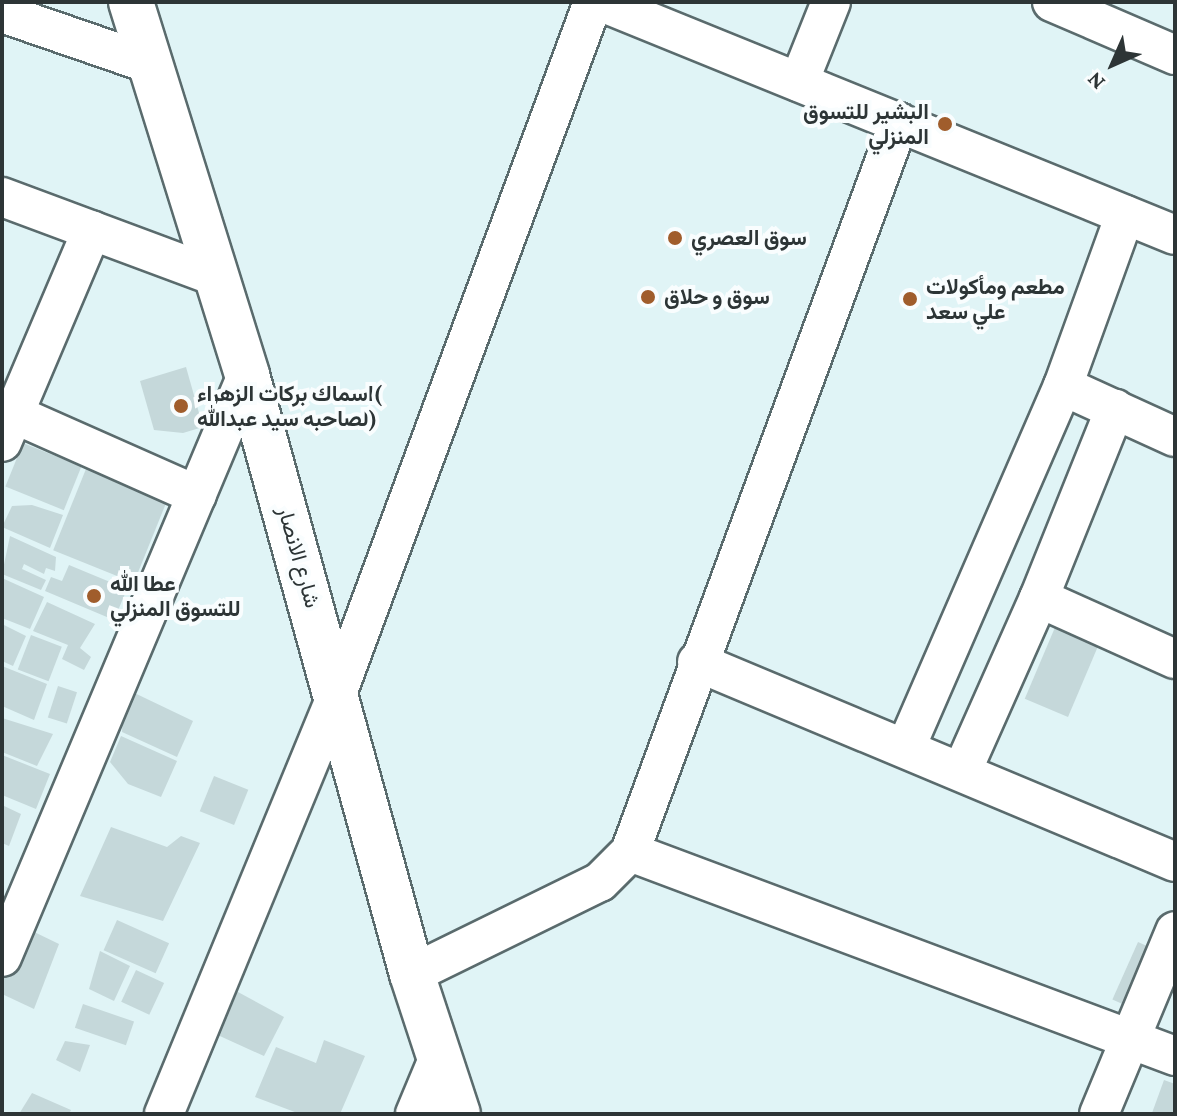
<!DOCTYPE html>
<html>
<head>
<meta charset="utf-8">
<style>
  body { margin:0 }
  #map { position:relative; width:1177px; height:1116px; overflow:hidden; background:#e0f4f6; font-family:"Crimson Pro",Vazirmatn,serif }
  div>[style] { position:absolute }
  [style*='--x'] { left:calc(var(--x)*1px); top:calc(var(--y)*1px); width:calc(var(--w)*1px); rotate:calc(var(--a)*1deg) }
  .building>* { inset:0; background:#c5d8da; transform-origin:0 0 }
  .roads { filter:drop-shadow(2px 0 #5a6b6d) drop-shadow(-2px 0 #5a6b6d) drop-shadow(0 2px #5a6b6d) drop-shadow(0 -2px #5a6b6d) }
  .minor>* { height:38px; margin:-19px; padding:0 19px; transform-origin:19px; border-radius:19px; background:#fff }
  .tertiary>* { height:44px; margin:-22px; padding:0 22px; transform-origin:22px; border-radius:22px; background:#fff }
  .dots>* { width:22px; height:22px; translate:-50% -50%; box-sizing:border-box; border:4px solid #f9fdfe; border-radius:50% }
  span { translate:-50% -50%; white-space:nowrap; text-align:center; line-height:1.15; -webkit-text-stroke:8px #f9fdfe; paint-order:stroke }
  .poi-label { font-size:22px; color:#2d3536; font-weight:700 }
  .right { translate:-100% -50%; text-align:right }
  .left { translate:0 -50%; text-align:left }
  .street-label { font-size:22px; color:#2d3536 }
  .frame { position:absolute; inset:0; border:4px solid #2d3536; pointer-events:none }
  .north { position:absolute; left:1073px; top:24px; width:80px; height:80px; -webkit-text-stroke:6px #f9fdfe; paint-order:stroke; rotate:225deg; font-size:22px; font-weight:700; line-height:32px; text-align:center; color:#2d3536 }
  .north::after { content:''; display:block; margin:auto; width:28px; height:36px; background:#2d3536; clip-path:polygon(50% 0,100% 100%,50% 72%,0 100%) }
</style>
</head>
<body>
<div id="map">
  <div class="building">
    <i style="clip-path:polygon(186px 367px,203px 427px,183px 433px,154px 430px,140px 381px)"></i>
    <i style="left:23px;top:443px;width:63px;height:47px;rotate:22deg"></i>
    <i style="left:88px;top:464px;width:87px;height:93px;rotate:22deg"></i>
    <i style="clip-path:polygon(32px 505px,63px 515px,50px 548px,2px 527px,12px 506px)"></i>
    <i style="clip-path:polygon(10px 536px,56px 557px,55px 571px,46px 568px,44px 574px,24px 564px,22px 569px,46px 580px,41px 590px,2px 574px)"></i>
    <i style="clip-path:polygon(69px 565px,127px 589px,114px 620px,45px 591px,51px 577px,62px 581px)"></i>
    <i style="clip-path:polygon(2px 578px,44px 597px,30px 629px,2px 618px)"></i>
    <i style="clip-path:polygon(47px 602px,95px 624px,80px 648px,91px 657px,84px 670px,62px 659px,68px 645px,33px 631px)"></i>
    <i style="clip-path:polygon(2px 624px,26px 636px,13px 666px,2px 661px)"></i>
    <i style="left:1056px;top:625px;width:47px;height:80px;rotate:23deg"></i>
    <i style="left:31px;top:635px;width:33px;height:37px;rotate:21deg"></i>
    <i style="clip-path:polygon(2px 666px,47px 684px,34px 720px,2px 706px)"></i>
    <i style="left:58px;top:686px;width:20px;height:33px;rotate:18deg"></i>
    <i style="clip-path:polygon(124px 688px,193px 721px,177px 757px,122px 732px)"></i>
    <i style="clip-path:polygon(2px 718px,53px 734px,37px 766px,2px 752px)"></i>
    <i style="clip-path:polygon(121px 736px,177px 761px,161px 797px,128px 784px,110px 762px)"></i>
    <i style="clip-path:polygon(2px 755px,50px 774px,36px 809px,2px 795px)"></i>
    <i style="left:214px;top:776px;width:37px;height:38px;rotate:22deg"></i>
    <i style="clip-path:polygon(2px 805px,21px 814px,9px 846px,2px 843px)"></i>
    <i style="clip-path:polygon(111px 827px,167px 847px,181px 836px,200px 843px,163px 921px,80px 896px)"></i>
    <i style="left:117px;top:920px;width:57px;height:33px;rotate:24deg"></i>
    <i style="clip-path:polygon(26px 928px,59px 944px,34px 1009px,2px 994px,2px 981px)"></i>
    <i style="left:1138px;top:942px;width:27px;height:63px;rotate:24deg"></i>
    <i style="clip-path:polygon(100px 951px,130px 966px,114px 1001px,89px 989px)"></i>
    <i style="left:136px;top:970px;width:31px;height:35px;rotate:25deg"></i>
    <i style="clip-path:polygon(225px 985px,284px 1017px,264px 1056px,211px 1032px)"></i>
    <i style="left:83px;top:1004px;width:54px;height:25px;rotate:19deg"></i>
    <i style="clip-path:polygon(324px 1040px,365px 1056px,340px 1114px,300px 1114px,255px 1097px,276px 1047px,316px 1063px)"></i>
    <i style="clip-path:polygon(65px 1041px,90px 1045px,80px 1072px,56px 1060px)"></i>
    <i style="clip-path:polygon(1164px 1080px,1175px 1084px,1175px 1114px,1152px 1113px)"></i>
    <i style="clip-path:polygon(32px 1093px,71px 1110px,69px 1114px,19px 1114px)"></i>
  </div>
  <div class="roads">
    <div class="minor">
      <i style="--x:601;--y:2;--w:619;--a:22.09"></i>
      <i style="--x:1052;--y:2;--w:134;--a:23.3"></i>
      <i style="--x:2;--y:13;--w:157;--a:19"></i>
      <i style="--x:799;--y:82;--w:86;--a:-68.2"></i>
      <i style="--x:2;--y:197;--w:229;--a:20.4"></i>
      <i style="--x:1063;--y:386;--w:123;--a:24.5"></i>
      <i style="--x:14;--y:414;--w:200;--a:23.9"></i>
      <i style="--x:2;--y:442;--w:230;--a:-67"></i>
      <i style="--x:1039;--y:598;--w:149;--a:24.2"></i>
      <i style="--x:697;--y:662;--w:518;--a:22.7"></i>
      <i style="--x:906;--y:747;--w:394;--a:-66.5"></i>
      <i style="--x:1063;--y:386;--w:182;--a:-70.1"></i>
      <i style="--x:962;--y:771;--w:189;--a:-66"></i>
      <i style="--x:1039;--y:598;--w:204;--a:-68.1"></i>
      <i style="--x:630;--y:852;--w:582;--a:20.52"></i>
      <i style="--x:2;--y:957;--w:631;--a:-67.17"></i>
      <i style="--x:412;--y:974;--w:209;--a:-26.1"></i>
      <i style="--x:600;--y:882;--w:42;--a:-45"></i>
      <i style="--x:630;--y:852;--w:778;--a:-69.77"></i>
      <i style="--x:164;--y:1114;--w:457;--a:-67.6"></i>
      <i style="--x:338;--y:691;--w:735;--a:-69.69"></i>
      <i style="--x:415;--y:1114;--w:60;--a:-67.3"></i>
      <i style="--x:1099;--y:1114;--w:198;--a:-67.4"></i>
    </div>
    <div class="tertiary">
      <i style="--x:131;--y:2;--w:391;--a:72.7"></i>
      <i style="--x:247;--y:375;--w:621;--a:74.6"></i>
      <i style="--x:412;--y:974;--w:147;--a:71.8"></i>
    </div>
  </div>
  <div class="dots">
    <i style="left:945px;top:124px;background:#a05d2c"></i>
    <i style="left:675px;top:238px;background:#a05d2c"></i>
    <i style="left:648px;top:297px;background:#a05d2c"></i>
    <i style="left:910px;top:299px;background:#a05d2c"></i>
    <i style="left:181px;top:406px;background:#a05d2c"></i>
    <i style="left:94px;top:596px;background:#a05d2c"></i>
  </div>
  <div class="poi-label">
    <span class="right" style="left:929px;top:124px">البشير للتسوق<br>المنزلي</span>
    <span class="left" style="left:691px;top:238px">سوق العصري</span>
    <span class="left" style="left:926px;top:299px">مطعم ومأكولات<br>علي سعد</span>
    <span class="left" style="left:664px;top:297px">سوق و حلاق</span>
    <span class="left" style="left:197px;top:406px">اسماك بركات الزهراء(<br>لصاحبه سيد عبدالله)</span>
    <span class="left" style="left:110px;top:596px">عطا الله<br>للتسوق المنزلي</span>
  </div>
  <div class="street-label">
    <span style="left:299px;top:557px;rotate:74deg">شارع الانصار</span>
  </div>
  <div class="frame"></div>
  <div class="north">N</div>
</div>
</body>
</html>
